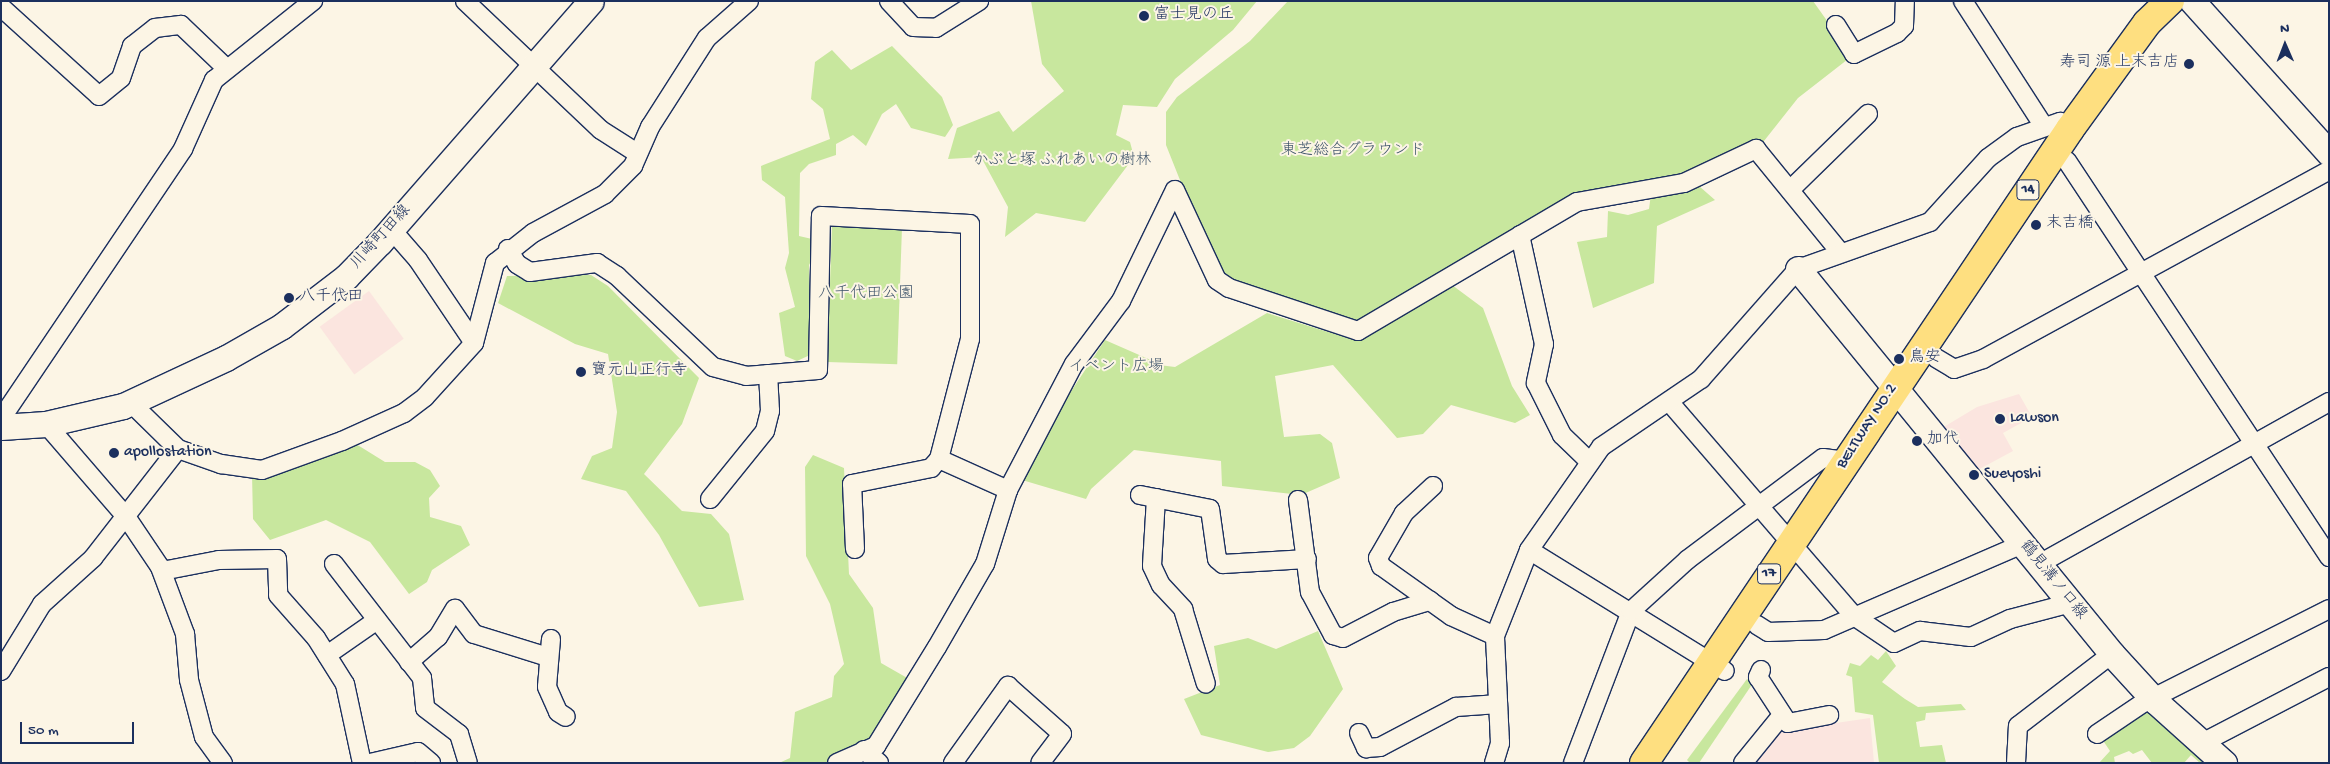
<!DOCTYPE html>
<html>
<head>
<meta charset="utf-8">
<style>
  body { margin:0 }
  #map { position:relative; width:2330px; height:764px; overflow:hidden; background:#fcf5e5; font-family:"Gochi Hand","Klee One",sans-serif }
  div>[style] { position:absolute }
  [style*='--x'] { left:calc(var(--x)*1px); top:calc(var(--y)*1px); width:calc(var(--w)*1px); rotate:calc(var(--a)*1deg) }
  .built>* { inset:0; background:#fbe5df; transform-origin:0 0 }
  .green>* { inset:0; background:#c8e79e; transform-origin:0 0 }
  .roads { filter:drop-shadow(1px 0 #1b2f5e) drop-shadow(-1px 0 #1b2f5e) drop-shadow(0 1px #1b2f5e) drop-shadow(0 -1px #1b2f5e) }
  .street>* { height:18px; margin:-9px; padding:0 9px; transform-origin:9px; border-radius:9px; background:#fcf5e5 }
  .secondary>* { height:25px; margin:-12.5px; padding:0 12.5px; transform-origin:12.5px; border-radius:12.5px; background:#fcf5e5 }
  .primary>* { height:28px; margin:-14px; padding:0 14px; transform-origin:14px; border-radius:14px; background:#fedf80 }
  .dots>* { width:14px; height:14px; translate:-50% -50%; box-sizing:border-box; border:2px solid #fcf5e5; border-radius:50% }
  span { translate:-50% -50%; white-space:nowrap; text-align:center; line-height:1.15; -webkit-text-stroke:4px #fcf5e5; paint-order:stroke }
  .shield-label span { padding:1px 4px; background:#fcf5e5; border:1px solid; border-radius:4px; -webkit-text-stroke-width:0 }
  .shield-label { font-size:15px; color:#1b2f5e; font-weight:700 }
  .poi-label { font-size:16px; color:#1b2f5e }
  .left { translate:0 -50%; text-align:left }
  .right { translate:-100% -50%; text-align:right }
  .park-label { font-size:16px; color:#3e546b }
  .street-label { font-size:16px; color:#1b2f5e }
  .frame { position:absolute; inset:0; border:2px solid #1b2f5e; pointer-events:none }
  .north { position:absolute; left:2260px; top:20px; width:50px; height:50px; -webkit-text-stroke:4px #fcf5e5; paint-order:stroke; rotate:359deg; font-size:14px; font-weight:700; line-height:20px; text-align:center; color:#1b2f5e }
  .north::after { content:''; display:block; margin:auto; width:18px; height:22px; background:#1b2f5e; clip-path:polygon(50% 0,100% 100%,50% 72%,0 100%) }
  .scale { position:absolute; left:20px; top:722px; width:114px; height:22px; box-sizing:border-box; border:2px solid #1b2f5e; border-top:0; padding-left:6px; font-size:15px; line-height:18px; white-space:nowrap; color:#1b2f5e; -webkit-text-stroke:4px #fcf5e5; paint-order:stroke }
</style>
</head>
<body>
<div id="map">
  <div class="built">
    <i style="left:369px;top:291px;width:59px;height:61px;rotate:54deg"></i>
    <i style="clip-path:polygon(2019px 394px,2032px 417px,2003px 433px,2013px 451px,1974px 472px,1937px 431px,1977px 407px)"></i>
    <i style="clip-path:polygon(1870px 718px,1874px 763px,1751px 763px,1768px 738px,1781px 731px)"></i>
  </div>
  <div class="green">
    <i style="clip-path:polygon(1031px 1px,1257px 1px,1233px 30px,1175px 79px,1157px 107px,1123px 105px,1116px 135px,1130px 142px,1134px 157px,1085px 222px,1036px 213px,1005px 237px,1008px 207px,981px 157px,948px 159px,957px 128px,999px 111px,1013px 132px,1064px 91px,1042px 64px)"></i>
    <i style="clip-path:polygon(1288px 1px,1813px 1px,1852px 56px,1798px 98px,1760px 146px,1755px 140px,1678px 178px,1574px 195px,1355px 327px,1226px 282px,1215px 268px,1166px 145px,1166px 112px,1177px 97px,1250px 41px)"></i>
    <i style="clip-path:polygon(892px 46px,942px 97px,953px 125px,945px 137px,911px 128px,896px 104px,882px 114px,866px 146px,853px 135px,836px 144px,836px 155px,809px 164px,800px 173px,799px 236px,812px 239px,816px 252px,809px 265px,810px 355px,797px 361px,785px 356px,779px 313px,795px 307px,785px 268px,789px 253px,785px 197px,762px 180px,761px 166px,830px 139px,823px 109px,811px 99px,815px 62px,832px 50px,851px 70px)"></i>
    <i style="clip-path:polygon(1699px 186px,1715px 200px,1657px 226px,1654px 283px,1593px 308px,1577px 242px,1607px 237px,1608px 211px,1628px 215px,1649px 209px,1651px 194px)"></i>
    <i style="left:832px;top:226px;width:70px;height:136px;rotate:2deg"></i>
    <i style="clip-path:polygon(591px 275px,608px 286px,699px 378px,682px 424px,644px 474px,682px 511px,711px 514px,729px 534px,744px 600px,699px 607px,659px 535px,626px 491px,581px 479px,592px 456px,612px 448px,617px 412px,608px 354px,575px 344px,498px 303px,507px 276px)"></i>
    <i style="clip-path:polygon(1452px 285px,1483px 308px,1512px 386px,1530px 415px,1515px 423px,1451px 405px,1423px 434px,1397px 438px,1333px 365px,1275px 376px,1284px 437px,1320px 434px,1332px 443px,1340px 478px,1301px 495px,1222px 486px,1221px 461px,1134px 450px,1091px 489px,1086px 499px,1022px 480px,1052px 420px,1105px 340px,1153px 361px,1151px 364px,1175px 367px,1267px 313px,1354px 340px)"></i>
    <i style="clip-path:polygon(356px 444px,385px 462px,415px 462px,430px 470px,440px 486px,429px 498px,430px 517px,461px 526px,470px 545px,432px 570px,427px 582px,409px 594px,370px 542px,326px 520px,270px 540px,253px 519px,252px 474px,265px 476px)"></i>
    <i style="clip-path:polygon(813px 455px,844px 468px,849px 574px,873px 608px,881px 663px,909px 679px,875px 738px,830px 763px,779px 763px,790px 758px,795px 712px,832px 697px,834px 676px,844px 664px,830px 604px,806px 556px,805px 467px)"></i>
    <i style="clip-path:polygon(1318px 631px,1343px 689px,1310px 736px,1294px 748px,1268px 752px,1201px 735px,1184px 699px,1220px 685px,1214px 646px,1248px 638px,1276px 649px)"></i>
    <i style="clip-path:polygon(1886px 651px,1896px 666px,1882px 682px,1905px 699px,1918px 707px,1961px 704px,1966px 710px,1926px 713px,1925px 720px,1916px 722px,1920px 747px,1942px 745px,1946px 763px,1879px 763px,1873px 715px,1855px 712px,1852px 677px,1846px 675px,1850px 663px,1860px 666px,1871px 655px,1878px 660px)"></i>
    <i style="clip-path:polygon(1747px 679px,1753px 683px,1699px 763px,1690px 763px,1687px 760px)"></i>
    <i style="clip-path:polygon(2147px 709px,2206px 758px,2200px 763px,2191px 755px,2184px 763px,2152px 763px,2142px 750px,2133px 754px,2129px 751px,2114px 757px,2115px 763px,2099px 763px,2110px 751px,2102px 739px)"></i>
  </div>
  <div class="roads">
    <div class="street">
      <i style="--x:465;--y:1;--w:187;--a:43.5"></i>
      <i style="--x:601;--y:130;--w:43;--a:32.6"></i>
      <i style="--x:889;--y:1;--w:35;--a:47"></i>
      <i style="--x:913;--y:27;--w:23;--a:2"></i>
      <i style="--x:936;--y:28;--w:51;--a:-32.1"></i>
      <i style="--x:1963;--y:1;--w:148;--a:57.2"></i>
      <i style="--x:1;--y:7;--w:132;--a:42.2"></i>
      <i style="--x:99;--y:96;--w:28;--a:-39"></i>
      <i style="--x:121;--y:78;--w:34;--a:-71"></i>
      <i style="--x:132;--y:46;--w:29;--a:-38"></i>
      <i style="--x:155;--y:28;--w:26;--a:-7"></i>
      <i style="--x:181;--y:25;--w:62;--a:43.7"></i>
      <i style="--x:1836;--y:25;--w:34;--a:58"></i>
      <i style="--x:1854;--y:54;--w:48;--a:-26"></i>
      <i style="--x:1897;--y:33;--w:10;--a:-45"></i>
      <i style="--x:1904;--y:26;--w:25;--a:-88"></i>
      <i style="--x:2067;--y:161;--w:475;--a:56.5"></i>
      <i style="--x:1175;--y:190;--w:99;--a:65"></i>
      <i style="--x:1217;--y:280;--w:14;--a:34"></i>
      <i style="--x:1229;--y:288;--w:136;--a:18.4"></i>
      <i style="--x:1358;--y:331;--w:254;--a:-30.5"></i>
      <i style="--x:1577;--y:202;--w:109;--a:-10.1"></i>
      <i style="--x:1684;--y:183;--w:80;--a:-25.3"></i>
      <i style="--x:1756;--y:149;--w:133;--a:50.8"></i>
      <i style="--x:1790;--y:190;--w:109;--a:-44.3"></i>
      <i style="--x:391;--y:229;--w:41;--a:48.9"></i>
      <i style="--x:418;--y:260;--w:100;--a:56"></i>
      <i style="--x:1520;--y:235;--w:112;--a:77.6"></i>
      <i style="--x:1544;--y:344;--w:40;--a:102"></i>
      <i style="--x:1536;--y:383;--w:58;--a:63.4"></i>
      <i style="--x:1562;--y:435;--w:37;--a:44"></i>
      <i style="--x:508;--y:249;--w:17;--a:59"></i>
      <i style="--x:517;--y:264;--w:15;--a:32"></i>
      <i style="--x:530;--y:272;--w:68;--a:-7.7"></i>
      <i style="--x:597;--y:263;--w:24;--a:33"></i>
      <i style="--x:617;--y:276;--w:132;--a:43.5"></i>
      <i style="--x:713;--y:367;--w:34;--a:15"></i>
      <i style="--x:746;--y:376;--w:72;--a:-4.8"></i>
      <i style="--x:818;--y:370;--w:154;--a:-88.9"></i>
      <i style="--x:821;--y:216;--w:149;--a:3.1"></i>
      <i style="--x:970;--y:224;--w:115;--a:90"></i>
      <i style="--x:970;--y:339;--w:124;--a:104.5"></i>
      <i style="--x:939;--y:459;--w:76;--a:24.2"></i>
      <i style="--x:1936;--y:358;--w:21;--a:31"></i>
      <i style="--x:1954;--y:369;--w:31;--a:-19"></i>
      <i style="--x:1983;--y:359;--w:394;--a:-28.6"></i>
      <i style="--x:1671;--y:404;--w:280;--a:49.2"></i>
      <i style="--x:1854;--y:616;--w:48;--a:34"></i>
      <i style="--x:1894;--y:643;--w:29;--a:-25"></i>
      <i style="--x:1920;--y:631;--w:51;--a:6.7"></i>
      <i style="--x:1971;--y:637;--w:43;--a:-24.8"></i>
      <i style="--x:2010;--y:619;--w:63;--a:-14.7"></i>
      <i style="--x:1;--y:419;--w:326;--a:-56"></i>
      <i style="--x:183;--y:149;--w:76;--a:-65.8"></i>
      <i style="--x:214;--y:80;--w:127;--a:-38.6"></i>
      <i style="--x:46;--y:424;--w:124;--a:49.2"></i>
      <i style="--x:127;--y:518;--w:59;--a:56"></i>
      <i style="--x:160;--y:567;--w:72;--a:69.5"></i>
      <i style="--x:185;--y:634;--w:46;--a:85"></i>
      <i style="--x:189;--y:680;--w:59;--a:75.3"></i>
      <i style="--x:204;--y:737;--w:32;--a:54"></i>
      <i style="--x:178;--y:449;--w:46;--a:19.2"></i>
      <i style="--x:221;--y:464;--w:41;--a:8.3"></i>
      <i style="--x:262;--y:470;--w:85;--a:-19.9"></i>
      <i style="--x:342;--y:441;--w:68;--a:-24.3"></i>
      <i style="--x:404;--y:413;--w:26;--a:-37"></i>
      <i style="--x:425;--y:397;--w:73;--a:-47.8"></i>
      <i style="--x:474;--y:343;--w:83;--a:-75.3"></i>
      <i style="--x:495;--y:263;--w:48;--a:-38.3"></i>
      <i style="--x:533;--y:233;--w:82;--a:-28.4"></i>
      <i style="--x:605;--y:194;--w:40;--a:-45"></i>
      <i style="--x:633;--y:166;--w:43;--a:-66.4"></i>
      <i style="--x:650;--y:127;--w:106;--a:-57.4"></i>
      <i style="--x:707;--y:38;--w:56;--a:-41.4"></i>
      <i style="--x:1433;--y:486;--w:40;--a:137"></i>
      <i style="--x:1404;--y:513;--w:52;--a:120"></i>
      <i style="--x:1378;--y:558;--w:9;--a:69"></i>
      <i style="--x:1381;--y:566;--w:86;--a:35.5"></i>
      <i style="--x:1451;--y:616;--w:48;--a:24.4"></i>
      <i style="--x:1140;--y:495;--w:71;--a:11.3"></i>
      <i style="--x:1210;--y:509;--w:50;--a:82"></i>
      <i style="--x:1217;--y:559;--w:8;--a:40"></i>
      <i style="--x:1223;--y:564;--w:84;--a:-3.4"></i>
      <i style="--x:1156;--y:498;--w:68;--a:93.4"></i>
      <i style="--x:1152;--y:566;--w:21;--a:65"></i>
      <i style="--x:1161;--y:585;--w:33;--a:47"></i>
      <i style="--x:1183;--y:609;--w:78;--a:73"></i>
      <i style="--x:710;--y:499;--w:87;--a:-51"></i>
      <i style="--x:765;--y:431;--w:21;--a:-76"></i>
      <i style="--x:770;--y:411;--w:37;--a:-93"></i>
      <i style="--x:1298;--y:500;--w:93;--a:82.6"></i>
      <i style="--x:1310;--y:592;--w:49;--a:61.9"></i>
      <i style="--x:1333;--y:635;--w:10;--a:17"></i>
      <i style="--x:1343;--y:638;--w:56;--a:-27.5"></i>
      <i style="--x:1393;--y:612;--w:39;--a:-17"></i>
      <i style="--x:855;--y:549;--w:65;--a:-92.6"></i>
      <i style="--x:852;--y:484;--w:81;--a:-11.4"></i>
      <i style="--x:931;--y:468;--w:12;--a:-48"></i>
      <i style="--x:1529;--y:550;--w:230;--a:31.7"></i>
      <i style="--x:334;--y:564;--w:144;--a:52.3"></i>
      <i style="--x:422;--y:678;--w:30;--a:84"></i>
      <i style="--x:425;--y:708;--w:43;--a:37.4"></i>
      <i style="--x:459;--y:734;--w:30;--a:73"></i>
      <i style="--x:2039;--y:564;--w:332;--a:-29.2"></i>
      <i style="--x:162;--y:571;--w:58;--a:-10.9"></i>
      <i style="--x:219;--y:560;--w:58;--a:-1"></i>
      <i style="--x:277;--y:559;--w:36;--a:88"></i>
      <i style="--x:278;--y:595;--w:57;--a:48.5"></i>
      <i style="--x:316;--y:638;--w:54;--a:57.8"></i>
      <i style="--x:345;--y:684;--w:81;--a:77.9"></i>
      <i style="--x:1757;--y:625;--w:13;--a:32"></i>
      <i style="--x:1768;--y:632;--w:56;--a:-2"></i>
      <i style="--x:1824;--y:630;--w:217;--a:-23.4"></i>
      <i style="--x:551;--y:639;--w:48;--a:94.8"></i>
      <i style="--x:547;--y:687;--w:27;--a:66"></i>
      <i style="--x:558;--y:712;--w:9;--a:32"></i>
      <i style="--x:327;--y:655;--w:61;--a:-35"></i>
      <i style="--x:409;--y:662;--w:38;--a:-41"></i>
      <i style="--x:438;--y:637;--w:33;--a:-59"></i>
      <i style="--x:455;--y:609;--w:31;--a:53"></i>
      <i style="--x:474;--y:634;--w:77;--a:17.3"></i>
      <i style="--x:1761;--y:670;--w:8;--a:113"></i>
      <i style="--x:1758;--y:677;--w:55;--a:56.9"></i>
      <i style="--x:1788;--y:723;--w:42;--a:-11"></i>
      <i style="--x:1;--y:671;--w:79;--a:-58.5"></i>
      <i style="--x:42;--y:604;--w:69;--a:-42"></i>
      <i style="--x:93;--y:558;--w:138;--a:-52.1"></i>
      <i style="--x:178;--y:449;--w:66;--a:-135.6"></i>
      <i style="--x:1359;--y:733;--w:17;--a:65"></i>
      <i style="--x:1366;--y:748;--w:14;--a:-4"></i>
      <i style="--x:1380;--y:747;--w:86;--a:-27.8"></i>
      <i style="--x:1456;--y:707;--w:39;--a:-4"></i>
      <i style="--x:2097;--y:734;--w:55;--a:-34"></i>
      <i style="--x:2143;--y:703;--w:208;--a:-26.8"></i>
      <i style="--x:2202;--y:743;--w:143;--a:-27.5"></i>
      <i style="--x:864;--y:750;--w:20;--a:41"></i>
      <i style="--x:370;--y:763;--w:49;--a:-12.9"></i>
      <i style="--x:418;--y:752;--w:17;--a:40"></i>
      <i style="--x:837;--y:763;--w:43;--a:-23.6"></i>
      <i style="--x:876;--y:746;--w:116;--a:-58.4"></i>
      <i style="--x:937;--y:647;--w:96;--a:-60"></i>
      <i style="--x:985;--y:564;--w:77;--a:-72.7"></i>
      <i style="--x:1008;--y:490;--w:142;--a:-62.4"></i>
      <i style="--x:1074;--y:364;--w:79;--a:-53.3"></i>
      <i style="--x:1121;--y:301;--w:123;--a:-64.1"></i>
      <i style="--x:953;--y:763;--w:95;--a:-54.5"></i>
      <i style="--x:1008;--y:686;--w:72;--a:41.6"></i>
      <i style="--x:1062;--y:734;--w:36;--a:127"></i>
      <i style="--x:1494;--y:763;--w:21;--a:-73"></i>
      <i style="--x:1500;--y:743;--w:107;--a:-92.7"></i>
      <i style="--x:1495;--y:636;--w:92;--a:-68.4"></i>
      <i style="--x:1529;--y:550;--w:126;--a:-55"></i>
      <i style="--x:1601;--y:447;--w:121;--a:-34.2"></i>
      <i style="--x:1701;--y:379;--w:147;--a:-48.6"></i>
      <i style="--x:1798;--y:269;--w:140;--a:-19.6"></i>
      <i style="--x:1930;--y:222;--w:86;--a:-47.8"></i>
      <i style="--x:1988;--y:158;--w:36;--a:-36"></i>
      <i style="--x:2017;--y:137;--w:46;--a:-19.2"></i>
      <i style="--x:2060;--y:122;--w:12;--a:35"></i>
      <i style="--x:1573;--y:763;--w:163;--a:-69.1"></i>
      <i style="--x:1631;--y:611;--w:76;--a:-42.3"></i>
      <i style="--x:1687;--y:560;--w:170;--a:-36.9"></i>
      <i style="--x:1823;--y:458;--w:24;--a:7"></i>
      <i style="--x:1743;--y:763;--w:62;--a:-50.9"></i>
      <i style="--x:2016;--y:763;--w:37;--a:-87"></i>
      <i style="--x:2018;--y:726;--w:118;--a:-37.5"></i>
    </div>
    <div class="secondary">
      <i style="--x:2192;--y:1;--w:205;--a:48"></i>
      <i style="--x:1798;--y:269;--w:497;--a:50.8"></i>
      <i style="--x:2112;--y:654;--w:64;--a:47.5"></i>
      <i style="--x:2155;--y:701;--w:93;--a:41.9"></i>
      <i style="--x:1;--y:427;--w:45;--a:-3.8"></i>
      <i style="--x:46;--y:424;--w:79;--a:-13.2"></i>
      <i style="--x:123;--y:406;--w:114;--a:-25"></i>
      <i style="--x:226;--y:358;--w:64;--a:-29.7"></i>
      <i style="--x:282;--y:326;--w:81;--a:-37.4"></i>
      <i style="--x:346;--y:277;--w:49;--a:-45.8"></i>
      <i style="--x:380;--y:242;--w:320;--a:-48.8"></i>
    </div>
    <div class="primary">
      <i style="--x:1644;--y:763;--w:764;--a:-56.1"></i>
      <i style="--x:2070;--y:129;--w:131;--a:-54"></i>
      <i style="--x:2147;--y:23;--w:32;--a:-44"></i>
    </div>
  </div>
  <div class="dots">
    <i style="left:1144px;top:16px;background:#1b2f5e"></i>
    <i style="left:2189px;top:64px;background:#1b2f5e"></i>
    <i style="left:2036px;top:225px;background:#1b2f5e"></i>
    <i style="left:289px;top:298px;background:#1b2f5e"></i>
    <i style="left:1899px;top:359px;background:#1b2f5e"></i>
    <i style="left:581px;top:372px;background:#1b2f5e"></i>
    <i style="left:2000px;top:419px;background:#1b2f5e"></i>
    <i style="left:1917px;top:441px;background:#1b2f5e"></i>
    <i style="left:114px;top:453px;background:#1b2f5e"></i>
    <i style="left:1974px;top:475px;background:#1b2f5e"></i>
  </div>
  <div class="shield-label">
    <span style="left:2028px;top:190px">14</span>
    <span style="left:1769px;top:574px">17</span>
  </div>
  <div class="poi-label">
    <span class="left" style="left:1154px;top:16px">富士見の丘</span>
    <span class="right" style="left:2179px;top:64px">寿司 源 上末吉店</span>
    <span class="left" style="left:2046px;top:225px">末吉橋</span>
    <span class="left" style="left:299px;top:298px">八千代田</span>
    <span class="left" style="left:1909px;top:359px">鳥安</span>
    <span class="left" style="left:591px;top:372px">寶元山正行寺</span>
    <span class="left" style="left:2010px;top:419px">Lawson</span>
    <span class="left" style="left:1927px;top:441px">加代</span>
    <span class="left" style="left:124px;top:453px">apollostation</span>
    <span class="left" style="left:1984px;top:475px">Sueyoshi</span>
  </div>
  <div class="park-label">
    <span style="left:1353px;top:152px">東芝総合グラウンド</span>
    <span style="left:1062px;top:162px">かぶと塚 ふれあいの樹林</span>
    <span style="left:866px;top:295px">八千代田公園</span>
    <span style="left:1116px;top:368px">イベント広場</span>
  </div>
  <div class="street-label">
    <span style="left:382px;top:238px;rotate:-48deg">川崎町田線</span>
    <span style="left:1868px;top:427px;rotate:-57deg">BELTWAY NO.2</span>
    <span style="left:2052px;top:581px;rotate:51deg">鶴見溝ノ口線</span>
  </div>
  <div class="frame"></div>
  <div class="north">N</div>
  <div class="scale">50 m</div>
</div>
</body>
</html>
